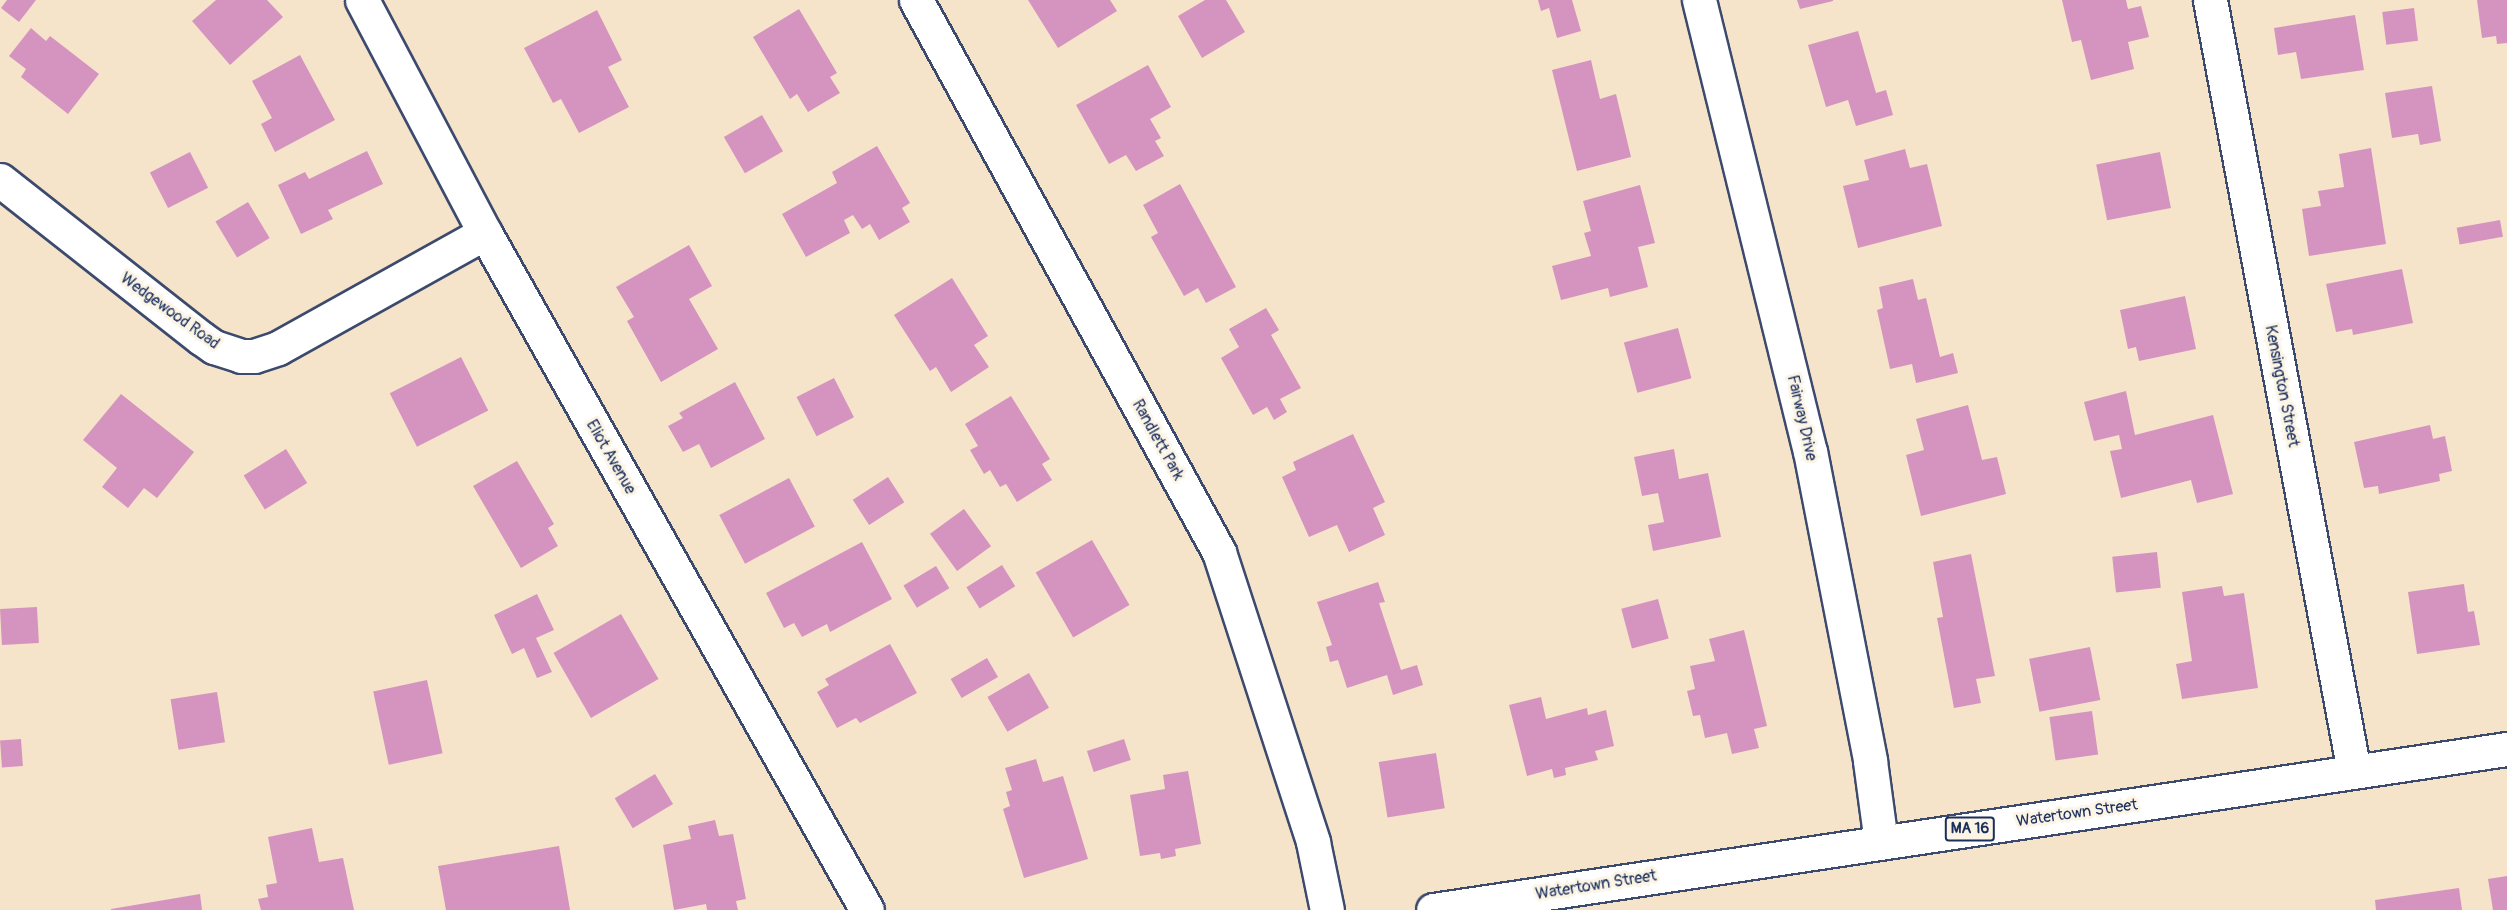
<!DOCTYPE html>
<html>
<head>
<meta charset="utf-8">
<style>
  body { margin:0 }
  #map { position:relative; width:2507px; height:910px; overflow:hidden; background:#f6e4ca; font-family:Pangolin,sans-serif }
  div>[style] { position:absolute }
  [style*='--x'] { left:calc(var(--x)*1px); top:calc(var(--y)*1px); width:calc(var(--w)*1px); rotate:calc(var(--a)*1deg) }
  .building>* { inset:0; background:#d494bf; transform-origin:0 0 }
  .roads { filter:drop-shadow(2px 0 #3c4a6e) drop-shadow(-2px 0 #3c4a6e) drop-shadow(0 2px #3c4a6e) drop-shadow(0 -2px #3c4a6e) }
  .street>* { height:33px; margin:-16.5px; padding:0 16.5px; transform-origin:16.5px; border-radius:16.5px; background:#fff }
  .primary>* { height:33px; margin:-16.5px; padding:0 16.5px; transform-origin:16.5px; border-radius:16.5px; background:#fff }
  span { translate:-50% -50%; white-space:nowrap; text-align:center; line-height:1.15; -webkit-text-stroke:6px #fcf5e5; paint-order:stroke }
  .shield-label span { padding:2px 4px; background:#fcf5e5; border:2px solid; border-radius:4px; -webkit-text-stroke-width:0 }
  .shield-label { font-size:15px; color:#1b2f5e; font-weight:700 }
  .street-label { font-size:16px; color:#1b2f5e }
</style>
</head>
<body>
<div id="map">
  <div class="building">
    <i style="clip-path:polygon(7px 0,36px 0,19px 22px,1px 8px)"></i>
    <i style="clip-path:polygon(216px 0,267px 0,283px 17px,230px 65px,192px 21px)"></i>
    <i style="clip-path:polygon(1028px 0,1110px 0,1117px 11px,1058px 48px)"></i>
    <i style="clip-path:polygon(1205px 0,1226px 0,1245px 32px,1202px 58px,1178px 16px)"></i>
    <i style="clip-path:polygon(1538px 0,1572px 0,1581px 31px,1557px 38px,1549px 8px,1541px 11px)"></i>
    <i style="clip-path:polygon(1797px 0,1833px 0,1833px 1px,1800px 9px)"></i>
    <i style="clip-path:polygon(2062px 0,2126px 0,2128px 9px,2141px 6px,2149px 37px,2128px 42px,2134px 69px,2091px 80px,2081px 40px,2072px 42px)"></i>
    <i style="clip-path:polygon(2477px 0,2507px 0,2507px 43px,2497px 44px,2496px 36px,2482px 38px)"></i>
    <i style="left:2414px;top:8px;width:33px;height:32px;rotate:83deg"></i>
    <i style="clip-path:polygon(799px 9px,837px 73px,830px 77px,840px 93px,808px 112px,797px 94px,790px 99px,753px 37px)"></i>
    <i style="clip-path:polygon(597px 10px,622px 60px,608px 67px,629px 107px,579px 133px,561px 99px,553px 103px,524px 48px)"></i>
    <i style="clip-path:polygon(2355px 15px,2364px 70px,2301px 79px,2296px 52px,2278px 55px,2274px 28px)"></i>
    <i style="clip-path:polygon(31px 28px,46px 41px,50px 36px,99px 74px,68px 114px,21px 77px,26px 69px,9px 56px)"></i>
    <i style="clip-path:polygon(1858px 31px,1876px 93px,1886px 90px,1893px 115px,1856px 126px,1848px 100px,1826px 107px,1808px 45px)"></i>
    <i style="clip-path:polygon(300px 55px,335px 120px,275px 152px,261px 124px,272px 118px,252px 81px)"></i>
    <i style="clip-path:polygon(1591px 60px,1600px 99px,1616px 94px,1631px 157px,1577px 171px,1552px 70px)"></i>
    <i style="clip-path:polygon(1148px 65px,1171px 107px,1150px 119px,1161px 138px,1155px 141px,1164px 156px,1136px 171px,1126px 155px,1109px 164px,1076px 105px)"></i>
    <i style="clip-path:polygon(2432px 86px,2441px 141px,2420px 145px,2418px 134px,2392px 138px,2385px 93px)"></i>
    <i style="left:762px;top:115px;width:42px;height:44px;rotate:60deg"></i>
    <i style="clip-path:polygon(877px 146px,910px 203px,902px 208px,910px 222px,879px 240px,870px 224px,862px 229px,853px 215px,844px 220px,850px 233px,806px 257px,782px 214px,837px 183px,832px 172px)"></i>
    <i style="clip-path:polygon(2371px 148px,2386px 244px,2309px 256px,2302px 209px,2321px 206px,2318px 191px,2344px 187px,2339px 154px)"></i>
    <i style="clip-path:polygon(1905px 149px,1910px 168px,1927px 164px,1942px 226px,1858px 248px,1843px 186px,1869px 180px,1864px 160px)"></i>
    <i style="clip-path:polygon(367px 151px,383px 184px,328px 210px,333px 219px,301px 234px,278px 185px,305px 172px,309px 179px)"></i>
    <i style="left:190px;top:152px;width:40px;height:45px;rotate:63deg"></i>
    <i style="left:2160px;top:152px;width:57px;height:65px;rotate:79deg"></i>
    <i style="clip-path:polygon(1180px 184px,1236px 287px,1206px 303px,1198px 288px,1184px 296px,1151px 237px,1158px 233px,1143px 205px)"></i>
    <i style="clip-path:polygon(1640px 185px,1655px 243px,1638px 247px,1648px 287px,1610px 297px,1608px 288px,1561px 300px,1552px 266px,1591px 256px,1584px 233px,1591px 231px,1583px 201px)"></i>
    <i style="left:248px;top:202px;width:42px;height:38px;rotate:59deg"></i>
    <i style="left:2500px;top:220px;width:17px;height:44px;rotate:80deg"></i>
    <i style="clip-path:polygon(689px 245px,712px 286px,689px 299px,718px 349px,661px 382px,627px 321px,634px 317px,616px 287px)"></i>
    <i style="clip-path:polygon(2402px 269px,2413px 323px,2353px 335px,2352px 329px,2336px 332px,2326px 284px)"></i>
    <i style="clip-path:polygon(952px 278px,988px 336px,974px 345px,989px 367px,951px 392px,936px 367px,930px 371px,894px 315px)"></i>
    <i style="clip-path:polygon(1913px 279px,1918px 300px,1926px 298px,1940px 357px,1953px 353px,1958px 373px,1916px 383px,1912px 364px,1890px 369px,1877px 310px,1883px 308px,1879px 287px)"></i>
    <i style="clip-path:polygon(2185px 296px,2196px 349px,2139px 361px,2136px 347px,2128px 349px,2120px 310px)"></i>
    <i style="clip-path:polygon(1266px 308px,1279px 330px,1271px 335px,1301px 388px,1280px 399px,1287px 412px,1274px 420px,1267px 407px,1253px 415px,1221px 358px,1239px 347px,1229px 329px)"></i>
    <i style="left:1678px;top:328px;width:52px;height:56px;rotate:75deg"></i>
    <i style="left:461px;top:357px;width:60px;height:80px;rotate:63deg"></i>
    <i style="left:834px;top:378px;width:44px;height:42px;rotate:63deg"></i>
    <i style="clip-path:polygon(735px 382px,765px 439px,711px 468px,699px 444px,683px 452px,668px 426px,683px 418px,679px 413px)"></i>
    <i style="clip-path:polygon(2126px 391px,2135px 435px,2213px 415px,2233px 494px,2197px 503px,2191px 480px,2121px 498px,2110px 451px,2122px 449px,2119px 435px,2094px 441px,2084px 402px)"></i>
    <i style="clip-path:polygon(121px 394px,194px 452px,157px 498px,144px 488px,128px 508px,102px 487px,117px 468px,83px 440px)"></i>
    <i style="clip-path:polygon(1011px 396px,1050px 459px,1042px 464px,1052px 480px,1017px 502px,1006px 484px,1000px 487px,990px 470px,984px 474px,970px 450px,978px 446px,965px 424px)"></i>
    <i style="clip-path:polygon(1968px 405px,1982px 460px,1997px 457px,2006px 494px,1921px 516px,1906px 455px,1924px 450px,1916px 419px)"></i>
    <i style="clip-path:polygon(2430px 425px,2433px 439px,2445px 436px,2452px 471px,2439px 474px,2440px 481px,2379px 494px,2378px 486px,2364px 488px,2354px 442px)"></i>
    <i style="clip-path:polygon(1353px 434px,1385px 502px,1373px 508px,1385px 535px,1349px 552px,1337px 525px,1309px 537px,1282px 477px,1296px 470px,1293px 462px)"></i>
    <i style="left:286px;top:449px;width:40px;height:50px;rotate:58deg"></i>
    <i style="clip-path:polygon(1674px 449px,1679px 479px,1708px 473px,1721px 537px,1653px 551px,1648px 525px,1664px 522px,1658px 493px,1642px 496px,1634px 457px)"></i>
    <i style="clip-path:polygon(517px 461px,554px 524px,548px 528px,558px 546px,521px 568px,473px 486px)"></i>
    <i style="left:888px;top:477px;width:30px;height:42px;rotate:57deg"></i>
    <i style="left:789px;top:478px;width:55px;height:79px;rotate:62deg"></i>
    <i style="left:964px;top:509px;width:46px;height:42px;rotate:54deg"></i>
    <i style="left:1092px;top:540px;width:75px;height:65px;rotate:60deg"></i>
    <i style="clip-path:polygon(862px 542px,892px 599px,830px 632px,827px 624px,802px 637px,794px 623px,784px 628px,766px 593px)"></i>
    <i style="left:2157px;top:552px;width:36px;height:45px;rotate:84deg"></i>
    <i style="clip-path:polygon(1971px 554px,1995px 676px,1976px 679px,1981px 703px,1954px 708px,1937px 618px,1943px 617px,1933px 562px)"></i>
    <i style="left:1002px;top:565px;width:25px;height:42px;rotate:58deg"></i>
    <i style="left:936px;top:566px;width:26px;height:38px;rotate:59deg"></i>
    <i style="clip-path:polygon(1378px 582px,1385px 602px,1379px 603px,1401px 670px,1417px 665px,1423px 685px,1393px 695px,1387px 675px,1347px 688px,1338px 660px,1330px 662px,1326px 647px,1332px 645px,1317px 602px)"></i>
    <i style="clip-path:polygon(2464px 584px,2468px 612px,2474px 611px,2480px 645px,2417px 654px,2408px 592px)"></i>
    <i style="clip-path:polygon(2222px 586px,2224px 596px,2244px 593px,2258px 688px,2182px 699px,2176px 664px,2192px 661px,2182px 592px)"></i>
    <i style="clip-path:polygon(537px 594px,554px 630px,536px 638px,552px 672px,537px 678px,524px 648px,512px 654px,494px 615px)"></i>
    <i style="left:1658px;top:599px;width:41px;height:38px;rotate:75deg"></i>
    <i style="left:37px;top:607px;width:36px;height:37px;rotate:87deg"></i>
    <i style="left:621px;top:614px;width:75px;height:78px;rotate:60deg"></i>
    <i style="clip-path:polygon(1744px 630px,1767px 726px,1754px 729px,1759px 748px,1732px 754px,1727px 733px,1705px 738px,1700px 715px,1693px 716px,1687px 691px,1695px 689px,1690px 666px,1715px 661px,1709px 639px)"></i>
    <i style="clip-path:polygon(890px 644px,917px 693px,860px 723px,856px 718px,837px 728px,817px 692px,829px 685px,825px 679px)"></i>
    <i style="left:2090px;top:647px;width:54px;height:62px;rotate:79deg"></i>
    <i style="left:987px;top:658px;width:22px;height:42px;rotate:60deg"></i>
    <i style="left:1029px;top:673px;width:40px;height:48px;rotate:60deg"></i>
    <i style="left:427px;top:680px;width:75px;height:55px;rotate:78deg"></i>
    <i style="left:217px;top:692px;width:51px;height:47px;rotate:81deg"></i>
    <i style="clip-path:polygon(1541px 697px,1546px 719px,1587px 708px,1588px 715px,1606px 710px,1614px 746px,1595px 751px,1598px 760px,1565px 768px,1566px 775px,1554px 778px,1552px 769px,1527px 776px,1509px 705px)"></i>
    <i style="left:2092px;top:711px;width:44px;height:43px;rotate:82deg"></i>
    <i style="left:21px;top:739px;width:27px;height:21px;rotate:86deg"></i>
    <i style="left:1124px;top:739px;width:22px;height:39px;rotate:72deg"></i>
    <i style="left:1436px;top:753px;width:56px;height:58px;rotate:81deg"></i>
    <i style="clip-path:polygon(1036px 759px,1043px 782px,1063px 776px,1088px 859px,1024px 878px,1003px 809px,1010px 806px,1006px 792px,1012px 790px,1005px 768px)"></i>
    <i style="clip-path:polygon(1188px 771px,1201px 844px,1175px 849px,1176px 856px,1161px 859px,1160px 853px,1140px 856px,1130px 795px,1165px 789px,1163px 775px)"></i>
    <i style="left:655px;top:774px;width:35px;height:47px;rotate:59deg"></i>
    <i style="clip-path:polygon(715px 820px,719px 836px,733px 834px,746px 899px,736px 901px,738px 910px,707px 910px,706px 904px,674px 910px,663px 845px,691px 839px,688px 826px)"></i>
    <i style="clip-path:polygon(312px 828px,319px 862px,343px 858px,354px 910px,261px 910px,258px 899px,268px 897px,266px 885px,277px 883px,268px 837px)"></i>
    <i style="clip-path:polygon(559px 846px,570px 910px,446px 910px,438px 866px)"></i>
    <i style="clip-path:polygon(2507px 876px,2507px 910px,2493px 910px,2488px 879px)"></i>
    <i style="clip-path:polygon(2459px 888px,2462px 910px,2376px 910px,2375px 900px)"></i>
    <i style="clip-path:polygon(200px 894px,202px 910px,111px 910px,111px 909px)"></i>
  </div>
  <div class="roads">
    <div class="street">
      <i style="--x:362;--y:0;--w:263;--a:62.2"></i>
      <i style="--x:485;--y:233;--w:777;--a:60.57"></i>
      <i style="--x:916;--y:0;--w:630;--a:61.24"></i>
      <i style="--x:1219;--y:552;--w:305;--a:72"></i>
      <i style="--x:1313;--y:842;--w:69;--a:78.4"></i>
      <i style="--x:1699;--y:0;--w:464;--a:76.2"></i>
      <i style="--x:1810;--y:451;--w:316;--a:79"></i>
      <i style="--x:1870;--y:761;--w:82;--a:82.3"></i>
      <i style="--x:2210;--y:0;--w:785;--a:79.43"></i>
      <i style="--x:0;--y:180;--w:256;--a:38.2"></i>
      <i style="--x:201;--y:338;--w:16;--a:35"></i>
      <i style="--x:214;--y:347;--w:28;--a:18"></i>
      <i style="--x:241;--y:356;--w:13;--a:0"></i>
      <i style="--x:254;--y:356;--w:25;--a:-18"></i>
      <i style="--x:278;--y:348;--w:237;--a:-29.1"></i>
    </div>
    <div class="primary">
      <i style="--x:1433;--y:910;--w:1086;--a:-8.53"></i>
    </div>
  </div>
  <div class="shield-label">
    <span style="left:1970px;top:829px">MA 16</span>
  </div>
  <div class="street-label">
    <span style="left:170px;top:311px;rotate:36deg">Wedgewood Road</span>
    <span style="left:2282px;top:386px;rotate:79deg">Kensington Street</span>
    <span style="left:1802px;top:418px;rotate:77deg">Fairway Drive</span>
    <span style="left:1158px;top:440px;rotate:61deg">Randlett Park</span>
    <span style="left:611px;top:457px;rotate:60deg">Eliot Avenue</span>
    <span style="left:2077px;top:813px;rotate:-8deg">Watertown Street</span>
    <span style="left:1596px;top:885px;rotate:-9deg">Watertown Street</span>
  </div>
</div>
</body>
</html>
